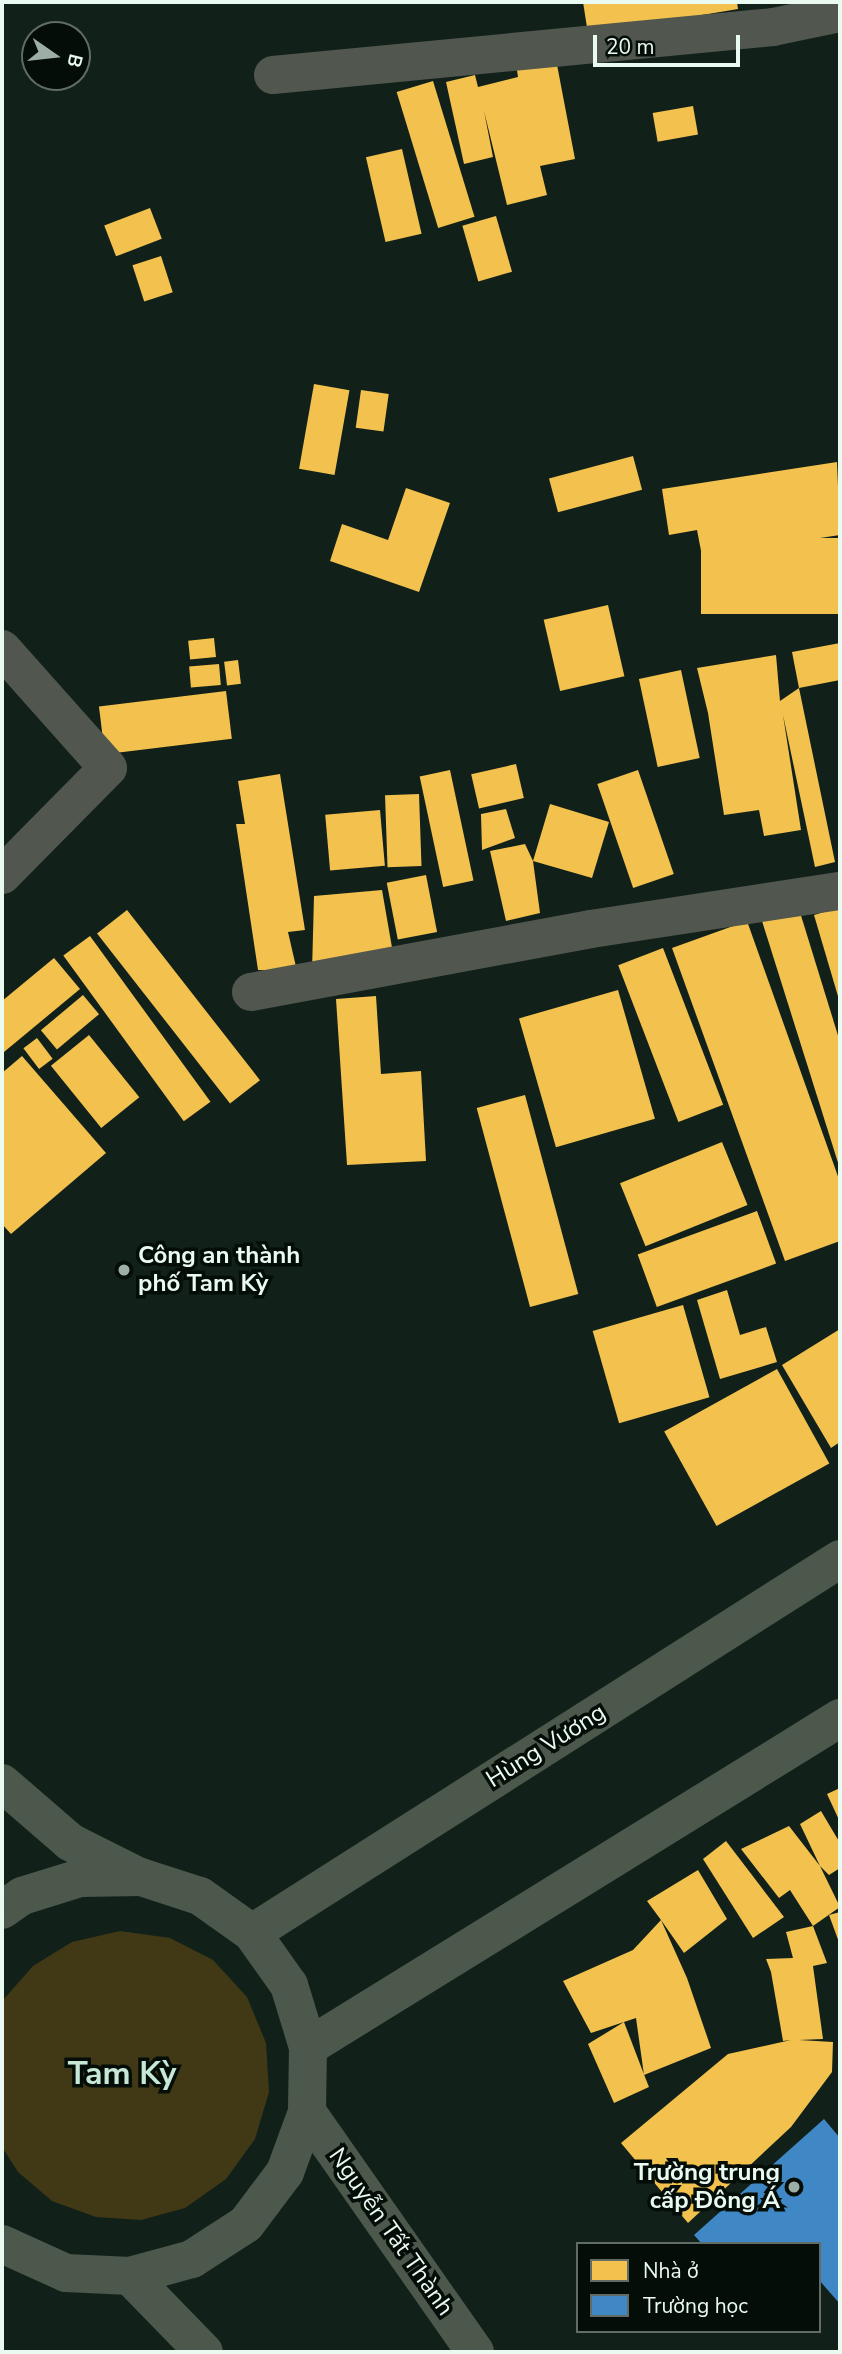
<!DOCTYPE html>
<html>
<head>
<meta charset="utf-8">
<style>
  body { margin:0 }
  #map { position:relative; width:842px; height:2354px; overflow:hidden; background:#11211a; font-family:"Nunito Sans",sans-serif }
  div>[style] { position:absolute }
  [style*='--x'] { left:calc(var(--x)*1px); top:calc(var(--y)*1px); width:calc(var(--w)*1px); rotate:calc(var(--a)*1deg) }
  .green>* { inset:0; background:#413915 }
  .homes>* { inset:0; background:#f2c14e; transform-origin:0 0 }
  .schools>* { inset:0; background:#3f88c5 }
  .minor>* { height:38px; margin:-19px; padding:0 19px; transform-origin:19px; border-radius:19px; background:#51574e }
  .major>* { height:38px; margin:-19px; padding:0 19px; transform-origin:19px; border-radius:19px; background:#4d584c }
  .dots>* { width:19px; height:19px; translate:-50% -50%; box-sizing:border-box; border:4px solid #040d08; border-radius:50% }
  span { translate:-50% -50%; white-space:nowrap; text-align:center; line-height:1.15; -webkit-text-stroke:7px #040d08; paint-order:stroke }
  .poi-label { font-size:24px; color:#e9faf1; font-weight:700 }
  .left { translate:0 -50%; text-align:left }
  .right { translate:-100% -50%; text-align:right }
  .street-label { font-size:24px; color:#e9faf1 }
  .district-label { font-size:32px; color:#c7e8d7; font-weight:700 }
  .frame { position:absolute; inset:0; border:4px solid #e9faf1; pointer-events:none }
  .legend { position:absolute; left:576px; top:2242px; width:245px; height:91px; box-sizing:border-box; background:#040d08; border:2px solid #606c65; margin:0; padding:9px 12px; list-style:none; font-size:21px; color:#e9faf1 }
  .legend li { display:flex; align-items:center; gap:14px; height:35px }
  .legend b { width:35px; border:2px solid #606c65 }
  .north { position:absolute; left:21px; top:21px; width:70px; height:70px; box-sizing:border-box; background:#040d08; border:2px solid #606c65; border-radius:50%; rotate:104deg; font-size:19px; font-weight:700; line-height:28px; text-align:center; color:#e9faf1 }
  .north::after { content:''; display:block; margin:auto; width:24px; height:32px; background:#9daea6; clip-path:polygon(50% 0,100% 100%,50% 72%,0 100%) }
  .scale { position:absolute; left:593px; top:35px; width:147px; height:32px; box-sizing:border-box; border:4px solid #e9faf1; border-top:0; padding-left:9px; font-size:21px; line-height:24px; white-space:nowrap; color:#e9faf1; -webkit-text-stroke:5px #040d08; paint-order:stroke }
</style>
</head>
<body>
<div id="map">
  <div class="green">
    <i style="clip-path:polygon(120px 1931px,170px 1938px,213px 1960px,247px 1997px,266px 2043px,269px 2092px,255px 2139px,226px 2179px,185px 2208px,141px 2220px,96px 2217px,52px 2201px,18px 2172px,2px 2147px,3px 2000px,33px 1966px,72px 1942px)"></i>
  </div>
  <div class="homes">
    <i style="clip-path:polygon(583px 2px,737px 2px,738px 9px,588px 34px)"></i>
    <i style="clip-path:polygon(554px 49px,575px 159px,540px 166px,547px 195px,507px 205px,484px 111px,493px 157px,464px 164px,446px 82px,475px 75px,478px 87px,518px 77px,515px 57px)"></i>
    <i style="left:433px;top:81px;width:142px;height:38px;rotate:73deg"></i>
    <i style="left:693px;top:106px;width:29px;height:41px;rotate:80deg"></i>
    <i style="left:402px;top:149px;width:87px;height:37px;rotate:77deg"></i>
    <i style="left:150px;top:208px;width:33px;height:49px;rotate:69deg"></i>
    <i style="left:496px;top:216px;width:58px;height:35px;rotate:74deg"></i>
    <i style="left:161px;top:256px;width:38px;height:30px;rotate:72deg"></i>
    <i style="left:314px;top:384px;width:36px;height:86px;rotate:10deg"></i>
    <i style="left:361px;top:390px;width:28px;height:38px;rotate:8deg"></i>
    <i style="left:633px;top:456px;width:35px;height:87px;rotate:75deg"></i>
    <i style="clip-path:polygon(837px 462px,840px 535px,702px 556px,697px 530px,669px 535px,662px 489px)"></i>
    <i style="clip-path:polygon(406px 488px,450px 503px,419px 592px,330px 561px,342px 524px,388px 540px)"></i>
    <i style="left:840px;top:538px;width:76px;height:139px;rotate:90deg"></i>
    <i style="left:608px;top:605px;width:73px;height:66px;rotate:77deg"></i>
    <i style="left:214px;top:638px;width:19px;height:26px;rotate:84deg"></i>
    <i style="clip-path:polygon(840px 643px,840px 680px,799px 688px,835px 862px,815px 867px,783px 715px,801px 830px,764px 836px,759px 810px,724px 815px,708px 713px,697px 668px,776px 655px,780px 701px,799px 688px,792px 652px)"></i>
    <i style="left:238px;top:660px;width:24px;height:14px;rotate:83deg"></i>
    <i style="left:219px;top:664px;width:21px;height:30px;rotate:85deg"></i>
    <i style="left:681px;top:670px;width:90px;height:43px;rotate:78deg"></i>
    <i style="left:226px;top:691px;width:48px;height:128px;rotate:83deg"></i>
    <i style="left:516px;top:764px;width:35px;height:46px;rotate:77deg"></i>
    <i style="left:450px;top:770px;width:113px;height:31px;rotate:78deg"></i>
    <i style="left:638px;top:770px;width:110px;height:43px;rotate:71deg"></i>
    <i style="clip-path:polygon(280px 774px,305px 930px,288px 932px,297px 971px,258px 970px,236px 824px,245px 824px,238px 781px)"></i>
    <i style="left:419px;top:794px;width:72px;height:34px;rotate:88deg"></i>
    <i style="clip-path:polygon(550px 804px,609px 822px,592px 878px,533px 861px,540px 913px,506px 921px,490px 851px,525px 844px,533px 861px)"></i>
    <i style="clip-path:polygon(506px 809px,515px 838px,482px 850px,481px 814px)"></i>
    <i style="left:380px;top:810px;width:56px;height:55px;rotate:85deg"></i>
    <i style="left:426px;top:875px;width:58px;height:40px;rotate:79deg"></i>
    <i style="clip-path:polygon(382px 890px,394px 959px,312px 972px,314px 896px)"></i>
    <i style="clip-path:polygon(840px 907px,840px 1003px,814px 915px)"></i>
    <i style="clip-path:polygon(799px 909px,840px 1042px,840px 1169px,762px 921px)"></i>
    <i style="left:127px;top:910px;width:216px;height:38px;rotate:52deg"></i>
    <i style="clip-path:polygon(747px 921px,840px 1182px,840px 1241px,785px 1261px,672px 948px)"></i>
    <i style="left:90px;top:936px;width:205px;height:33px;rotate:54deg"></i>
    <i style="left:663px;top:948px;width:168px;height:48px;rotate:69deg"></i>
    <i style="clip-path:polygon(54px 958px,80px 989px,4px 1052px,2px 1001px)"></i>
    <i style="left:618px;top:990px;width:134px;height:103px;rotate:74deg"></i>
    <i style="left:83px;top:995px;width:25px;height:55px;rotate:50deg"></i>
    <i style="clip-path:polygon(376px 996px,381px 1074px,421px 1071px,426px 1161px,347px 1165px,336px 999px)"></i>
    <i style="left:89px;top:1035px;width:80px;height:49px;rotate:51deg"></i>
    <i style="left:37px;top:1038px;width:26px;height:17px;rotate:53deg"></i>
    <i style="clip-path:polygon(22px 1056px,106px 1153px,11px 1234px,2px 1224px,2px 1073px)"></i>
    <i style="left:525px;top:1095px;width:206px;height:50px;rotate:75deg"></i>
    <i style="left:722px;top:1142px;width:68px;height:110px;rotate:68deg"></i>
    <i style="left:757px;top:1211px;width:56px;height:127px;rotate:70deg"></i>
    <i style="clip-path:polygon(727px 1290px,740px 1335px,766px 1327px,777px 1362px,720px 1379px,697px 1300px)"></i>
    <i style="left:683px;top:1305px;width:96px;height:94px;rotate:74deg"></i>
    <i style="clip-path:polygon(840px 1329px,840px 1442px,831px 1448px,782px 1365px)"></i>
    <i style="left:777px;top:1369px;width:108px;height:129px;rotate:61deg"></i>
    <i style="clip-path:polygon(840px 1788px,840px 1822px,827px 1794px)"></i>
    <i style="clip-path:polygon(821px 1811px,840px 1843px,840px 1868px,829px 1875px,820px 1866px,840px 1907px,813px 1926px,790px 1890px,779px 1898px,741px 1849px,789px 1826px,820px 1866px,800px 1824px)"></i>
    <i style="clip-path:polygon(726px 1841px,784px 1917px,753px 1938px,703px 1859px)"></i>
    <i style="clip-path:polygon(698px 1870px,727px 1919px,684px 1953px,661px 1920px,687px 1978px,711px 2048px,644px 2075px,636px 2018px,624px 2022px,645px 2077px,649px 2087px,614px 2103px,588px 2044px,624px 2022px,591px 2033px,563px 1981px,633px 1950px,661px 1920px,647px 1901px)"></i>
    <i style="clip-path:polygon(840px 1912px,840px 1945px,829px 1915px)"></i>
    <i style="clip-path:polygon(813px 1926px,827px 1963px,813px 1966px,823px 2039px,799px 2040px,833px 2042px,832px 2072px,791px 2127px,688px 2223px,621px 2143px,728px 2054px,791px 2040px,783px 2041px,771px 1972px,766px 1959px,793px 1958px,786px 1932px)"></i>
  </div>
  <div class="schools">
    <i style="clip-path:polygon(824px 2119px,840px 2138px,840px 2304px,819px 2280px,819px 2244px,702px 2244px,694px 2235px)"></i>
  </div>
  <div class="minor">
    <i style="--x:273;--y:75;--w:502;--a:-5.48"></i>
    <i style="--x:773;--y:27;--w:68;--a:-11.8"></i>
    <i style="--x:2;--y:649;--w:159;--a:48.3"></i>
    <i style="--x:108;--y:768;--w:151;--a:134.7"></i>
    <i style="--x:251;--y:992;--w:346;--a:-10.5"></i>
    <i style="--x:591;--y:929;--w:252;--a:-8.7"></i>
  </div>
  <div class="major">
    <i style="--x:2;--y:1783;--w:90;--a:40.9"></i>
    <i style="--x:70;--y:1842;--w:74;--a:26.6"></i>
    <i style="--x:2;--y:1910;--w:24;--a:-35"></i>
    <i style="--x:22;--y:1896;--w:61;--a:-17.2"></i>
    <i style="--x:80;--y:1878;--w:61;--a:-0.9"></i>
    <i style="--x:141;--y:1877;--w:62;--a:17.9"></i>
    <i style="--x:200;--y:1896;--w:64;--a:35.4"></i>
    <i style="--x:252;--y:1933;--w:64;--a:54.6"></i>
    <i style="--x:289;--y:1985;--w:65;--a:73"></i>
    <i style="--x:308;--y:2047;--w:65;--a:90.9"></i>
    <i style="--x:307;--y:2112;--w:64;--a:110.1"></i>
    <i style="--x:285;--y:2172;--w:65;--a:126.9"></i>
    <i style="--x:246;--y:2224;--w:64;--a:147.1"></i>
    <i style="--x:192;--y:2259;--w:64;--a:164.7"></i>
    <i style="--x:130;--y:2276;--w:64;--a:-177.3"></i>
    <i style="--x:66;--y:2273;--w:70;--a:-155.6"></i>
    <i style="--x:252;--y:1933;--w:697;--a:-32.46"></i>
    <i style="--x:308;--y:2047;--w:626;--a:-31.73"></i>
    <i style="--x:307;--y:2112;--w:293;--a:55"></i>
    <i style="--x:130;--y:2276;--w:106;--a:45.8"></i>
  </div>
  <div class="dots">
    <i style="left:124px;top:1270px;background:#9daea6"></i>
    <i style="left:794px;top:2187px;background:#9daea6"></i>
  </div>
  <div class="poi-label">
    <span class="left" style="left:138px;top:1270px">Công an thành<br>phố Tam Kỳ</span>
    <span class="right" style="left:780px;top:2187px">Trường trung<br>cấp Đông Á</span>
  </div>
  <div class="street-label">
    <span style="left:546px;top:1746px;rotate:-32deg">Hùng Vương</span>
    <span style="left:391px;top:2232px;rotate:55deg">Nguyễn Tất Thành</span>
  </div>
  <div class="district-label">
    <span style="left:122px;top:2074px">Tam Kỳ</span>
  </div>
  <div class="frame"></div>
  <ul class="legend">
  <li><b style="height:19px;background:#f2c14e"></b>Nhà ở</li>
  <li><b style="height:19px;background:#3f88c5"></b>Trường học</li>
  </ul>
  <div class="north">B</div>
  <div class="scale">20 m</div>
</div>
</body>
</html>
